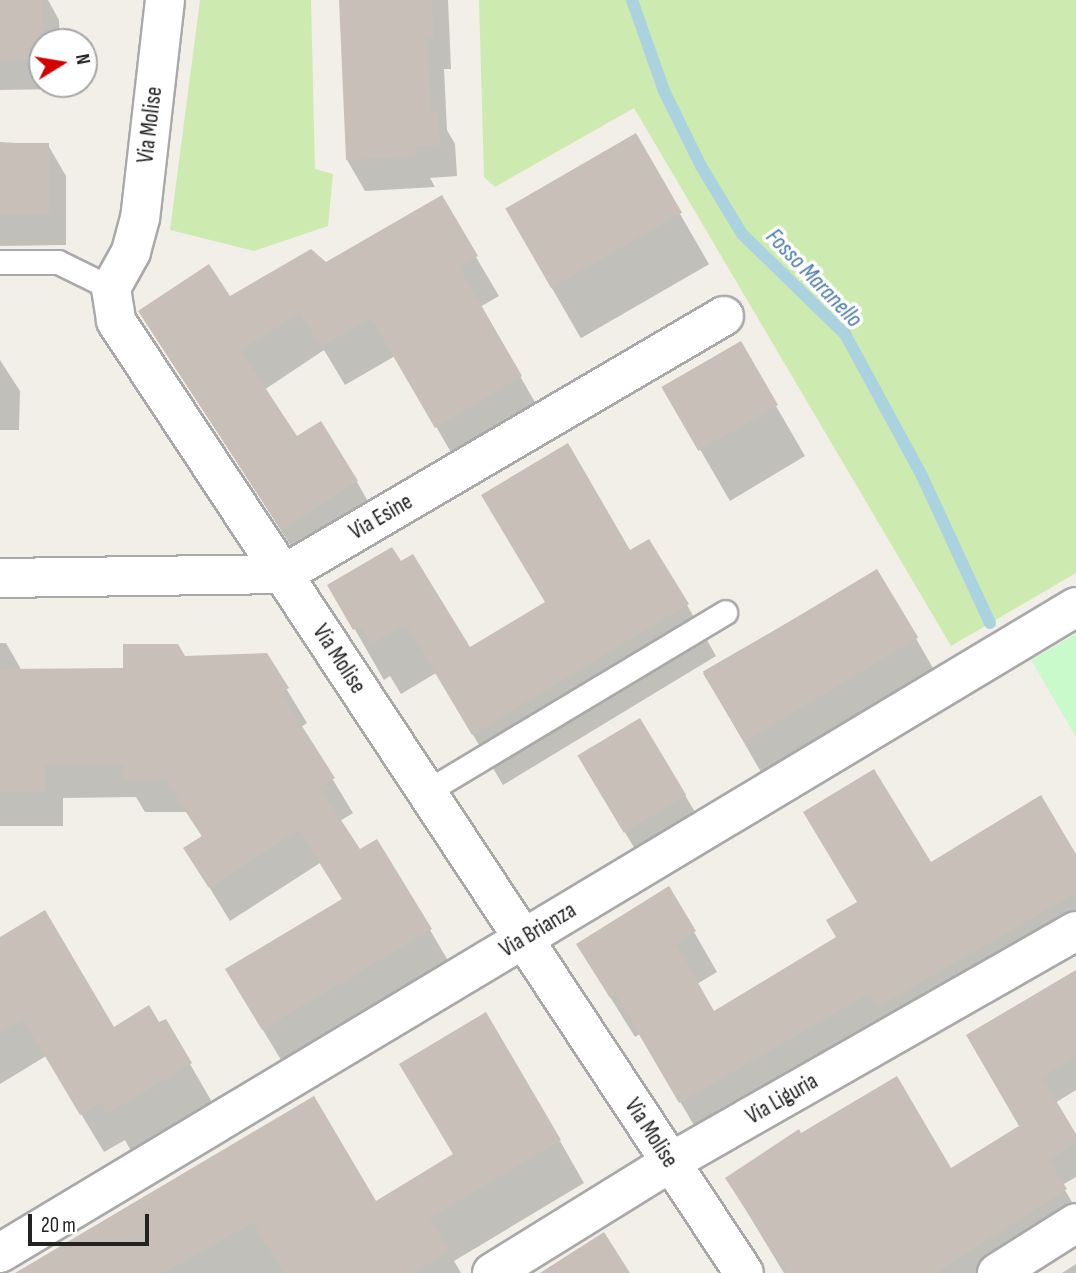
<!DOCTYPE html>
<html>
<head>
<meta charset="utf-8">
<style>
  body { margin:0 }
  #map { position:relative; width:1076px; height:1273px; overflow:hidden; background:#f2efe9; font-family:"Sofia Sans Condensed",sans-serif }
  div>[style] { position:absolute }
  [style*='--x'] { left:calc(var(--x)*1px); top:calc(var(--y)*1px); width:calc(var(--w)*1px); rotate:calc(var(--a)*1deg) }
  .grass>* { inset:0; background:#cdebb0 }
  .park>* { inset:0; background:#c8facc }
  .shadow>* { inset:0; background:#0003; transform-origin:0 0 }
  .stream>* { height:12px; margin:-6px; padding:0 6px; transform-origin:6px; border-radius:6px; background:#aad3df }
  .building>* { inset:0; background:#c7bfb8; transform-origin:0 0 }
  .roads { filter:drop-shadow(2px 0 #a9a9a9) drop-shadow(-2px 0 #a9a9a9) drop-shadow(0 2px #a9a9a9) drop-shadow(0 -2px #a9a9a9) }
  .service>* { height:23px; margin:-11.5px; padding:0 11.5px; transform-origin:11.5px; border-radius:11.5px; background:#fff }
  .minor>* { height:38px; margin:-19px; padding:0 19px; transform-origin:19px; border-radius:19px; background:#fff }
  span { translate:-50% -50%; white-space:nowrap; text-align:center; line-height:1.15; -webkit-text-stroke:7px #fff; paint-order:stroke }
  .street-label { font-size:23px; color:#222 }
  .water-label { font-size:24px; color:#4a7aab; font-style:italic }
  .north { position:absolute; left:28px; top:28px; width:70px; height:70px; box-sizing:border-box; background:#fff; border:2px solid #a7a7a7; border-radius:50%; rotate:79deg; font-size:19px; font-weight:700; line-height:28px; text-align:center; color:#222 }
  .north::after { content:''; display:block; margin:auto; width:24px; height:32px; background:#d40000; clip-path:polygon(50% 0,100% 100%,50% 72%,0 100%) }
  .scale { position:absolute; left:28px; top:1214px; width:121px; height:32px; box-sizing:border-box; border:4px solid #222; border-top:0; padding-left:9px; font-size:21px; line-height:24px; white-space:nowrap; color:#222; -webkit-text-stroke:5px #fff; paint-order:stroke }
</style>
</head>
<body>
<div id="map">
  <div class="grass">
    <i style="clip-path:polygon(200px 0,311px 0,315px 169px,333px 174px,328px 226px,254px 251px,170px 230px)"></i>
    <i style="clip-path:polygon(479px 0,1076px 0,1076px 573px,951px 646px,634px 108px,495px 187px,484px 177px)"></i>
  </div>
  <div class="park">
    <i style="clip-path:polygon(1076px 634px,1076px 737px,1031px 660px)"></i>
  </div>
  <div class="shadow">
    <i style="clip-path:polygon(0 0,48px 0,59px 20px,60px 42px,42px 42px,42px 84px,60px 84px,60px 89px,0 90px)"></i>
    <i style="clip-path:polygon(341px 0,448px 0,451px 69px,444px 69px,447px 130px,455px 144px,457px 176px,430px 178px,435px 187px,365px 191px,347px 160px)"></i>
    <i style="left:635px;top:136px;width:148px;height:148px;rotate:60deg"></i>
    <i style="clip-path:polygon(0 142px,48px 145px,66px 176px,66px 245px,0 246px)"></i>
    <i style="clip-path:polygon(441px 198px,499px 296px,480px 307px,543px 416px,459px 466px,395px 356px,345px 385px,324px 350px,264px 390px,296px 439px,357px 482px,379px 521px,305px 568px,140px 311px,229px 298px,326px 264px)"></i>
    <i style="clip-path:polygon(740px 344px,805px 456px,730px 501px,694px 439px)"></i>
    <i style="clip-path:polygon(0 360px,20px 391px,19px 430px,0 430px)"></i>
    <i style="clip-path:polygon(630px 553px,687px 605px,716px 656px,503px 785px,436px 673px,401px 694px,390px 676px,384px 680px,330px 586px,469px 650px)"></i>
    <i style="left:877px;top:571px;width:137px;height:201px;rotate:60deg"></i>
    <i style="clip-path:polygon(0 643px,6px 643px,22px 671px,125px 670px,184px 658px,266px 655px,307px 723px,301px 727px,353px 813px,340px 821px,360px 852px,430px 930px,450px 964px,283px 1063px,247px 1004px,344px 900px,320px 863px,230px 921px,186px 849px,203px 838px,186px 812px,145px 812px,136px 797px,63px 798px,63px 826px,0 826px)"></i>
    <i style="clip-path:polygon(640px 720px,698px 817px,638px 854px,592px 778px)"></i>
    <i style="clip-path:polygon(1076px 857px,1076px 946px,704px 1142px,640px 1034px,635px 1037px,602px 984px,694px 932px,717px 972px,697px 984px,714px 1013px,839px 938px,859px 903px,930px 864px)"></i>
    <i style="clip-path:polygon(0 939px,113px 1029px,165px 1021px,212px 1102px,131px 1151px,125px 1140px,104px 1152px,46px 1056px,0 1084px)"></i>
    <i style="clip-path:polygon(1076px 972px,1076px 1090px,1055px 1103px,1076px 1137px,1076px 1177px,1062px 1185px,1076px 1209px,989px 1273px,784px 1273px,727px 1179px,801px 1135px,951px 1170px,1021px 1127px)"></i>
    <i style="clip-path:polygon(314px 1098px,376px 1204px,560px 1141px,584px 1183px,454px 1261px,461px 1273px,27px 1273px)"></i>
    <i style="clip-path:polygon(1076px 1264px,1076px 1273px,1062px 1273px)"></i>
  </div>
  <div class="stream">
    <i style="--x:632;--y:0;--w:96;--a:70.6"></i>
    <i style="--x:664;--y:91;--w:84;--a:63.7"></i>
    <i style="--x:701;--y:166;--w:79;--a:58.9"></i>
    <i style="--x:742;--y:234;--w:144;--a:44.2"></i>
    <i style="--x:845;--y:334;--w:162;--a:61.5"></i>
    <i style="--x:922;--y:476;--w:162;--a:65.2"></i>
  </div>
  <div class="building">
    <i style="left:0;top:0;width:43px;height:59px"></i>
    <i style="clip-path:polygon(339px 0,432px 0,434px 38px,427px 38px,431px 112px,438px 111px,440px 145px,414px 147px,419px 156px,346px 160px)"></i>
    <i style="left:636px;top:133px;width:92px;height:151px;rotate:60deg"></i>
    <i style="left:49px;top:143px;width:71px;height:49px;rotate:90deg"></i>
    <i style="clip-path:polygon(442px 195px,478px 256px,459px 267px,522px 376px,435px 428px,371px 318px,321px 347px,300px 312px,241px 351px,297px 436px,321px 421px,358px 481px,281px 530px,138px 311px,209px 264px,230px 296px,311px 249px,326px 262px)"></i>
    <i style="left:741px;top:341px;width:74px;height:92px;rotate:60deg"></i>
    <i style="clip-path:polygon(568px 443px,630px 550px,649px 539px,689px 604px,472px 735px,406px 624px,371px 644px,360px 626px,353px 630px,327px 585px,392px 547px,401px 561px,413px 554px,470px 647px,545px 602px,481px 495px)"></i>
    <i style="left:877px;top:569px;width:80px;height:203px;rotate:59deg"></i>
    <i style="clip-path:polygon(123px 644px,178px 644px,185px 656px,267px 653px,289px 688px,281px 693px,335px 778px,320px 788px,360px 849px,377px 839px,432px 929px,262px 1030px,225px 969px,342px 899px,299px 830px,209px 888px,183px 848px,202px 836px,165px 779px,124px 779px,123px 764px,45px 764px,45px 792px,0 792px,0 669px,123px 668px)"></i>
    <i style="left:640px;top:718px;width:90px;height:73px;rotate:59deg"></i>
    <i style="clip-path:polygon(874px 769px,931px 862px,1041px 795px,1076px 854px,1076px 893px,878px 1007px,870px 993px,679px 1103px,616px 995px,610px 998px,576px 944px,669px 886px,696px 931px,676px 944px,714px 1011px,836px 937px,826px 920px,857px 902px,803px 812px)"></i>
    <i style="clip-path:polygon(45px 910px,114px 1027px,149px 1005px,159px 1022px,166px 1019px,192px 1063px,107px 1114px,101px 1103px,80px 1115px,23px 1019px,0 1032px,0 937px)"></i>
    <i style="clip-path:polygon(1076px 970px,1076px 1057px,1042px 1077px,1076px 1134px,1076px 1143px,1049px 1160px,1067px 1189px,936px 1273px,787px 1273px,725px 1178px,799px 1129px,801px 1133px,897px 1076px,951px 1168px,1019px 1126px,966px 1035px)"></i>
    <i style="clip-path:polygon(486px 1012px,561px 1140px,430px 1218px,450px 1251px,413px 1273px,284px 1273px,253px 1223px,163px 1273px,15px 1273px,314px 1096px,376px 1201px,453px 1154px,399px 1064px)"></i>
    <i style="clip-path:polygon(604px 1232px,630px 1273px,540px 1273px)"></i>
  </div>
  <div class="roads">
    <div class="service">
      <i style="--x:0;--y:262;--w:58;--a:0"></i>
      <i style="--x:58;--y:262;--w:59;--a:26.1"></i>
      <i style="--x:426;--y:792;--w:349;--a:-31"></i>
    </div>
    <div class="minor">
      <i style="--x:165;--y:0;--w:219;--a:96.5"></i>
      <i style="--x:140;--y:218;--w:35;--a:105"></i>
      <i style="--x:131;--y:252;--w:41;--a:119.1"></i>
      <i style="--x:111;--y:288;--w:33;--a:81"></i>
      <i style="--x:116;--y:321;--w:1140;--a:56.59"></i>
      <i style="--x:0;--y:578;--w:284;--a:-0.8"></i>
      <i style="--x:284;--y:574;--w:510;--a:-30.39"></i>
      <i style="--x:0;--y:1253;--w:1255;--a:-30.98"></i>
      <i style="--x:492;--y:1273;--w:211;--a:-31.8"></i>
      <i style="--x:671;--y:1162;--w:466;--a:-29.7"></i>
      <i style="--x:997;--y:1273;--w:93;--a:-32.3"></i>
    </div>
  </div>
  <div class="street-label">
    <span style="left:150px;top:125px;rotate:-83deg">Via Molise</span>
    <span style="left:381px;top:517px;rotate:-30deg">Via Esine</span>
    <span style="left:339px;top:659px;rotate:57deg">Via Molise</span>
    <span style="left:538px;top:930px;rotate:-31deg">Via Brianza</span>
    <span style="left:782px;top:1099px;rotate:-30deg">Via Liguria</span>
    <span style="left:651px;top:1133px;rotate:57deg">Via Molise</span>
  </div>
  <div class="water-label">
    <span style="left:814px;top:278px;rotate:46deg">Fosso Maranello</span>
  </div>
  <div class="north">N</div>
  <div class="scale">20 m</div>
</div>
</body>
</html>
